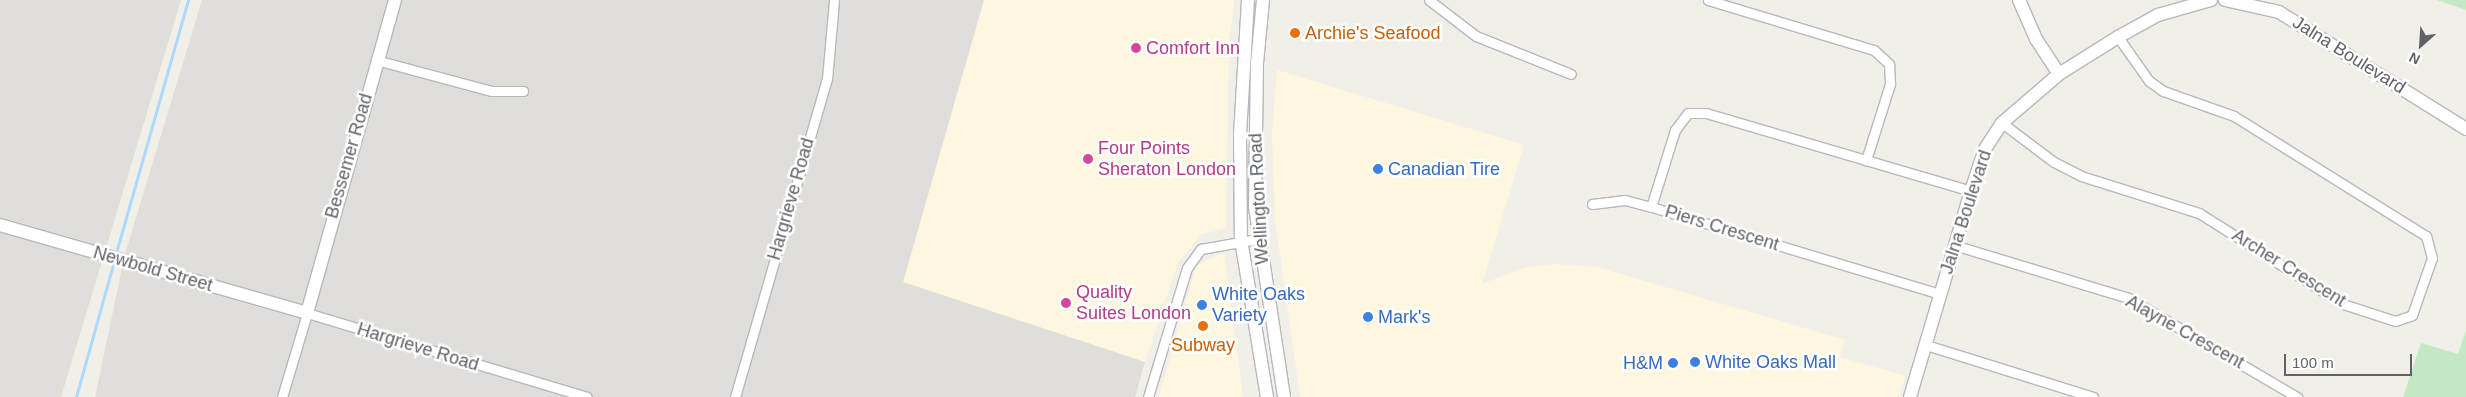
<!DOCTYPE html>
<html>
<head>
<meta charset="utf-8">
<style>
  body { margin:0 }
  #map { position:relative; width:2466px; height:397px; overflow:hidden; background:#f1efe8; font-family:Arial,sans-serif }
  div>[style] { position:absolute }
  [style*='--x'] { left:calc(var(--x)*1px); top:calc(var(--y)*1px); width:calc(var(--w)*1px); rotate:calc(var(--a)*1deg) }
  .commercial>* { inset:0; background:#fef7e0 }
  .industrial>* { inset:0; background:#e0deda }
  .green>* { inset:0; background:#c5e8c5 }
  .stream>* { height:2.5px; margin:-1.25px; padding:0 1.25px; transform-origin:1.25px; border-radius:1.25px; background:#aadaff }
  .roads { filter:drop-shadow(1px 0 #b5b8bc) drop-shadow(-1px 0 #b5b8bc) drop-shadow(0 1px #b5b8bc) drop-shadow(0 -1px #b5b8bc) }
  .street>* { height:9px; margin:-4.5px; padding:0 4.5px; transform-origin:4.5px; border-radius:4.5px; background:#fff }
  .secondary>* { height:12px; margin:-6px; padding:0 6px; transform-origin:6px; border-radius:6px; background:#fff }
  .dots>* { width:14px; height:14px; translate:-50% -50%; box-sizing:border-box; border:2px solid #fff; border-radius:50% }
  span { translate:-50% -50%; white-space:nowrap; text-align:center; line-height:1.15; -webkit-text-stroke:5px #fff; paint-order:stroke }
  .food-label { font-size:18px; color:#c56008 }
  .left { translate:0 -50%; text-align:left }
  .hotel-label { font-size:18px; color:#b23c85 }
  .street-label { font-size:18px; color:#5f6368 }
  .shop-label { font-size:18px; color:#366cbe }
  .right { translate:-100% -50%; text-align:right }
  .north { position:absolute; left:2396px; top:20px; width:50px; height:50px; -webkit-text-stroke:4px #fff; paint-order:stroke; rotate:206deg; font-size:14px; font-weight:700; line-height:20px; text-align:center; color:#5f6368 }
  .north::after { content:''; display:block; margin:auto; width:18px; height:22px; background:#5f6368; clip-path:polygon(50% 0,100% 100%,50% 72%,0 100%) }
  .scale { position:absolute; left:2284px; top:354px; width:128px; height:22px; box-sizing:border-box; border:2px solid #5f6368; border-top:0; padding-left:6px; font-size:15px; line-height:18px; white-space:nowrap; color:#5f6368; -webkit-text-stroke:4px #fff; paint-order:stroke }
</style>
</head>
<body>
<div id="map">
  <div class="commercial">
    <i style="clip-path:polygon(984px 0,1234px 0,1229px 43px,1226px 228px,1202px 234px,1178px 262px,1145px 362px,903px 282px)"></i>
    <i style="clip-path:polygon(1277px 70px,1524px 145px,1482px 284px,1523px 268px,1554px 264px,1597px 267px,1845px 340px,1840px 357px,1905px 376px,1899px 397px,1300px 397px,1275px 219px,1272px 134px)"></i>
    <i style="clip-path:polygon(1224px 252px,1243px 397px,1159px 397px,1196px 266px)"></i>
  </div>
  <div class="industrial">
    <i style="clip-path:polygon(0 0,181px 0,61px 397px,0 397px)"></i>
    <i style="clip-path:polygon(202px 0,984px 0,903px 282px,1145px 362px,1135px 397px,95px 397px,125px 254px)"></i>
  </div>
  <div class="green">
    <i style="clip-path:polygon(2437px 0,2466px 0,2466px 10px)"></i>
    <i style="clip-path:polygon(2466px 330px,2466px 397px,2403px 397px,2421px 343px,2458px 354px)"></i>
  </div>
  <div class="stream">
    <i style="--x:116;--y:253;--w:263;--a:-74.1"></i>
    <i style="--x:76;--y:397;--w:141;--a:-74.4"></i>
  </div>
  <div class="roads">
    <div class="street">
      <i style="--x:1429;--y:0;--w:59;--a:37.5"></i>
      <i style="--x:1476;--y:36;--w:102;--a:21.8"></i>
      <i style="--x:1708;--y:0;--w:173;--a:16.8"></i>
      <i style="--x:1874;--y:50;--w:21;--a:43"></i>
      <i style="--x:1889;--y:64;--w:20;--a:87"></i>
      <i style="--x:1890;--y:84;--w:80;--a:107.5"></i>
      <i style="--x:376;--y:60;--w:120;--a:15"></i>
      <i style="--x:492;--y:91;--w:31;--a:0"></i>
      <i style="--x:2002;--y:123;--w:65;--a:36.9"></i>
      <i style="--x:2054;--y:162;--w:30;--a:27"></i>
      <i style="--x:2081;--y:176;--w:124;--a:17.4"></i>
      <i style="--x:2199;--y:213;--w:170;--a:32.3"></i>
      <i style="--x:2343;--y:304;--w:55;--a:18.1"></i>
      <i style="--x:2395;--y:321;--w:18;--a:-19"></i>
      <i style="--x:2412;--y:315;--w:60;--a:-70.7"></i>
      <i style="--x:2432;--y:258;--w:23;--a:-105"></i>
      <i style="--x:2426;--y:236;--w:226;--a:-148"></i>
      <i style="--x:2234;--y:116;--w:75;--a:-160.6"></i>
      <i style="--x:2163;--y:91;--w:17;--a:-144"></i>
      <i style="--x:2149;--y:81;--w:54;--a:-125.2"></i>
      <i style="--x:1592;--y:204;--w:33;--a:-7"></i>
      <i style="--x:1625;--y:200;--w:27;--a:15"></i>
      <i style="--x:1954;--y:245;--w:182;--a:16.9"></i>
      <i style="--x:2128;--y:298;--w:196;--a:30.4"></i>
      <i style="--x:1940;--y:294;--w:302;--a:-163.2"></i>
      <i style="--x:1651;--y:207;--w:81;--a:-72.7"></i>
      <i style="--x:1675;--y:130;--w:21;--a:-53"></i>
      <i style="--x:1688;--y:113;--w:18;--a:0"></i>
      <i style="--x:1706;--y:113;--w:276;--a:16.4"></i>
      <i style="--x:1926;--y:345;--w:175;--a:17.3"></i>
      <i style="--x:282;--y:397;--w:88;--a:-73.4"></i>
      <i style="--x:307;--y:313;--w:292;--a:16.7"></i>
      <i style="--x:735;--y:397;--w:331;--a:-73.9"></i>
      <i style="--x:827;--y:79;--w:79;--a:-84.9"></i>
      <i style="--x:1148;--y:397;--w:135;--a:-73.2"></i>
      <i style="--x:1187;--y:268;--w:24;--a:-54"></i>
      <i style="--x:1201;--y:249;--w:57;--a:-10.1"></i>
    </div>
    <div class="secondary">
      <i style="--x:1248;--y:0;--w:133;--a:93.4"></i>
      <i style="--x:1240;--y:133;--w:107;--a:89.5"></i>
      <i style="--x:1241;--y:240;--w:159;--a:80.6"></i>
      <i style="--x:1263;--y:0;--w:63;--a:95.4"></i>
      <i style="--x:1257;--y:63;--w:144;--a:90.8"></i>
      <i style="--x:1255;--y:207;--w:192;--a:81.3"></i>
      <i style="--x:2019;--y:0;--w:43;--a:66.4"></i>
      <i style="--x:2036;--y:39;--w:42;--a:56.7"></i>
      <i style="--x:2225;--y:0;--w:55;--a:12.5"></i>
      <i style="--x:2279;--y:12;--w:221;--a:32"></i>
      <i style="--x:0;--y:225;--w:319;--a:16"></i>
      <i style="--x:307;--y:313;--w:325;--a:-74.3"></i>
      <i style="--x:1910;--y:397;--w:215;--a:-73.5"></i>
      <i style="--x:1971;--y:191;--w:44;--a:-71.6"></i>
      <i style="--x:1985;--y:149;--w:31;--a:-57"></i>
      <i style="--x:2002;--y:123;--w:75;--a:-40.7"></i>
      <i style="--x:2059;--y:74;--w:70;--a:-32.1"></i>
      <i style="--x:2118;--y:37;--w:46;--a:-28.8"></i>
      <i style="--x:2158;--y:15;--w:55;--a:-15.8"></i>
    </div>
  </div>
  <div class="dots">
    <i style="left:1295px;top:33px;background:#e8710a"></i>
    <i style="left:1136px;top:48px;background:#d1479c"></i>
    <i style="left:1088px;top:159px;background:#d1479c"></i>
    <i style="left:1378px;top:169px;background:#3f7fe0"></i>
    <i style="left:1066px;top:303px;background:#d1479c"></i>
    <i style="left:1202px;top:305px;background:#3f7fe0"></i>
    <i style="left:1368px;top:317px;background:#3f7fe0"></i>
    <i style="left:1203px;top:326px;background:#e8710a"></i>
    <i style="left:1695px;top:362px;background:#3f7fe0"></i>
    <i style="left:1673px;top:363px;background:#3f7fe0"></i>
  </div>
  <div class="food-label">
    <span class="left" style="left:1305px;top:33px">Archie's Seafood</span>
    <span style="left:1203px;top:345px">Subway</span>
  </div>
  <div class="hotel-label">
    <span class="left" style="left:1146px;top:48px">Comfort Inn</span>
    <span class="left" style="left:1098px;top:159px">Four Points<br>Sheraton London</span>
    <span class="left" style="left:1076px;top:303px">Quality<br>Suites London</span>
  </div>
  <div class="street-label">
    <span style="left:2349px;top:55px;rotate:32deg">Jalna Boulevard</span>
    <span style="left:349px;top:156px;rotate:-74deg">Bessemer Road</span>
    <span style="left:791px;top:199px;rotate:-74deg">Hargrieve Road</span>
    <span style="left:1259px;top:199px;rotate:-93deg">Wellington Road</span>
    <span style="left:1966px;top:212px;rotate:-72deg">Jalna Boulevard</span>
    <span style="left:1722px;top:228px;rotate:17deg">Piers Crescent</span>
    <span style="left:2289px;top:268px;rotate:32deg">Archer Crescent</span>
    <span style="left:153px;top:269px;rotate:16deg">Newbold Street</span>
    <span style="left:2185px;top:332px;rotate:29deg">Alayne Crescent</span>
    <span style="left:418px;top:347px;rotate:17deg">Hargrieve Road</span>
  </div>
  <div class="shop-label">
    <span class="left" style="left:1388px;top:169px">Canadian Tire</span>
    <span class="left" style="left:1212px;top:305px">White Oaks<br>Variety</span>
    <span class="left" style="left:1378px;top:317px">Mark's</span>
    <span class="left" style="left:1705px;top:362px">White Oaks Mall</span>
    <span class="right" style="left:1663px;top:363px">H&amp;M</span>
  </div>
  <div class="north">N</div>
  <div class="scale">100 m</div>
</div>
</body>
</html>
